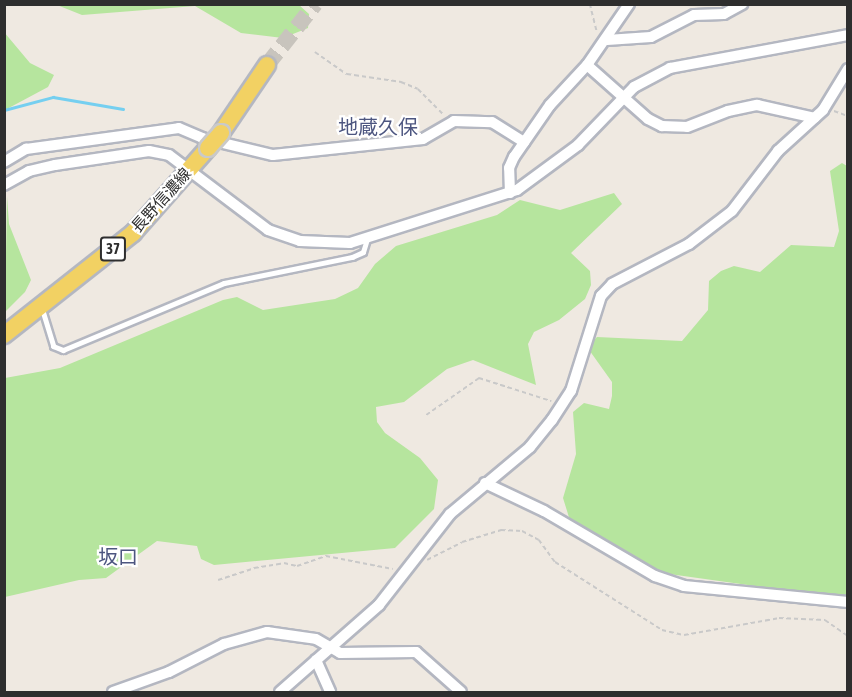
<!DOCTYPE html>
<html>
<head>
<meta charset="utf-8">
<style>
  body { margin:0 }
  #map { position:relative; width:852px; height:697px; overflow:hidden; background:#efe9e1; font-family:"Asap Condensed","Noto Sans JP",sans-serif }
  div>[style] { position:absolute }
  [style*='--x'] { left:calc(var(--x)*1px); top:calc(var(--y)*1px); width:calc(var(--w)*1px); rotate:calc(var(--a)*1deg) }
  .green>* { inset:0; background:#b6e59e }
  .stream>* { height:3px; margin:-1.5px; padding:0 1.5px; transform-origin:1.5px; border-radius:1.5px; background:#75cff0 }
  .primary-tunnel>* { height:16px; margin-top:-8px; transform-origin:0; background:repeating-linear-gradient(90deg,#c8c4bd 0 16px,transparent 0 24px) }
  .path>* { height:1.5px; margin-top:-0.75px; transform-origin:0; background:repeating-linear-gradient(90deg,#c9c9c9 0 4.5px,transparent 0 7.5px) }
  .roads { filter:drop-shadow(2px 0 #b4b7c1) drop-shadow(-2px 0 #b4b7c1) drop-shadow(0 2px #b4b7c1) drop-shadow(0 -2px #b4b7c1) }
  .service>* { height:5px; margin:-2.5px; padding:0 2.5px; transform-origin:2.5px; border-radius:2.5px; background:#fff }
  .minor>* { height:10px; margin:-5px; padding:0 5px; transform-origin:5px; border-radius:5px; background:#fff }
  .primary>* { height:16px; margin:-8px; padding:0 8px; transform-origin:8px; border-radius:8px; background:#f2d163 }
  .bridges { filter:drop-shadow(2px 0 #c9c9c9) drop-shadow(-2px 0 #c9c9c9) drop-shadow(0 2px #c9c9c9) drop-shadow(0 -2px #c9c9c9) }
  .primary-bridge>* { height:16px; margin:-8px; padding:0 8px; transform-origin:8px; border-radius:8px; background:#f2d163 }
  span { translate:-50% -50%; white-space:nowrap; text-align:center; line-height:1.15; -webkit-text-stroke:4.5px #fff; paint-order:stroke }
  .shield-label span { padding:2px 4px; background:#fff; border:2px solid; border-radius:4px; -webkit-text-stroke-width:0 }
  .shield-label { font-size:15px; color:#2e2e2e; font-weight:700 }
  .street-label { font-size:16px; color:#2e2e2e }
  .quarter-label { font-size:20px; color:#4d5680 }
  .frame { position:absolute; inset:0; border:6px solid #2e2e2e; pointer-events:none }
</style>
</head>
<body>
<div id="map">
  <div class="green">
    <i style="clip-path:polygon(299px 5px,309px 14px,308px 28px,283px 38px,241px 33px,195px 6px,82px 15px,57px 5px)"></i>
    <i style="clip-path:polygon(4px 32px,30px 63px,54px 75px,48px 87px,5px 110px)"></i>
    <i style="clip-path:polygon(842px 163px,847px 166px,847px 599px,655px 572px,598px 535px,572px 527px,563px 498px,576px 454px,573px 412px,584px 403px,609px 409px,612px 396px,612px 382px,587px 347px,597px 337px,682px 341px,708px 310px,709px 281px,721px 271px,734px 266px,760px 272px,791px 245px,834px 247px,839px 231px,830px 171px)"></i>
    <i style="clip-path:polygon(614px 193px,622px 204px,571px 253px,590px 271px,591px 285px,585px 299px,559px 320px,534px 332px,528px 344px,536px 385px,473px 360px,447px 369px,404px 402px,376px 407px,377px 422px,385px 433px,420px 458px,438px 480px,434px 509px,395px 548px,214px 565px,201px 559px,197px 546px,157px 541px,106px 578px,79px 580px,5px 597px,5px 378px,60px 368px,223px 300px,237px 297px,263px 310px,335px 299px,358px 288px,375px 264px,396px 246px,497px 215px,520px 200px,560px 210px)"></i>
    <i style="clip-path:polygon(7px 196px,9px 224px,31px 280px,25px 292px,5px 312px)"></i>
  </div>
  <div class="stream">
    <i style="--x:4;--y:110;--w:51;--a:-14.9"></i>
    <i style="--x:53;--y:97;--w:71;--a:9.7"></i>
  </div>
  <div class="primary-tunnel">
    <i style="--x:267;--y:65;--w:78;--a:-51.8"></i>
  </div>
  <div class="path">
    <i style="--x:590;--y:4;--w:29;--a:76"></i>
    <i style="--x:315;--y:52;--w:39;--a:35"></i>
    <i style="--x:347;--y:74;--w:55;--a:8.4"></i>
    <i style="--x:401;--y:82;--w:18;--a:22"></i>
    <i style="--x:418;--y:89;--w:35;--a:45"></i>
    <i style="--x:834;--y:111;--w:15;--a:20"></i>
    <i style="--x:426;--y:415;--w:65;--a:-34.9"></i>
    <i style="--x:479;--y:378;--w:76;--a:17.7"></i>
    <i style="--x:427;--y:560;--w:39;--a:-27"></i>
    <i style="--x:462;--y:542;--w:41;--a:-17.1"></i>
    <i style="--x:501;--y:530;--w:21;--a:3"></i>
    <i style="--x:522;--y:531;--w:19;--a:28"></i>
    <i style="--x:539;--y:540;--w:27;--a:54"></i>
    <i style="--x:555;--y:562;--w:127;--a:32.4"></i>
    <i style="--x:662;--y:630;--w:23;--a:13"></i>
    <i style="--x:684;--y:635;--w:97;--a:-10.1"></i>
    <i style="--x:779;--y:618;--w:46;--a:2.5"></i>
    <i style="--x:825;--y:620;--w:28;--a:35"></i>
    <i style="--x:218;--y:580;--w:38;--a:-18"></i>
    <i style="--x:254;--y:568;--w:30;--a:-9"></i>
    <i style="--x:284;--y:563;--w:13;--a:13"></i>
    <i style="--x:297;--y:566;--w:31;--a:-19"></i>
    <i style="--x:326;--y:556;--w:68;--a:11"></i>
  </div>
  <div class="roads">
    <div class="service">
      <i style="--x:42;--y:309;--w:39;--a:73"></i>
      <i style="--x:53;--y:346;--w:11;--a:22"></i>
      <i style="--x:63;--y:350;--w:174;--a:-22.6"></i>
      <i style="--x:224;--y:283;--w:131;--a:-11.5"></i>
      <i style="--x:352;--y:257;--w:12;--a:-24"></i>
      <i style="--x:363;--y:252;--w:14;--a:-73"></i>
    </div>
    <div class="minor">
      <i style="--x:629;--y:4;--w:74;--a:124.5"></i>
      <i style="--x:587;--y:65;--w:81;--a:41.5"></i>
      <i style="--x:648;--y:119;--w:16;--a:27"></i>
      <i style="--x:662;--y:126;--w:25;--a:2"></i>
      <i style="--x:687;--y:127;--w:44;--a:-21.3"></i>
      <i style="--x:728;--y:111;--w:30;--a:-12"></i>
      <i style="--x:757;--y:105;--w:59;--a:12.6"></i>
      <i style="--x:607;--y:40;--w:44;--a:-3.9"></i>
      <i style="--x:651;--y:37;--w:48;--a:-27.1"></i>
      <i style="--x:694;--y:15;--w:30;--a:-2"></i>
      <i style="--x:724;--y:14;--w:21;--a:-29"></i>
      <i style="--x:4;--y:162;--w:26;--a:-31"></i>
      <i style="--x:26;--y:149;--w:154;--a:-7.8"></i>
      <i style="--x:179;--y:128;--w:25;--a:23"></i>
      <i style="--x:202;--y:138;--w:73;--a:13.5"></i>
      <i style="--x:273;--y:155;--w:151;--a:-6.1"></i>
      <i style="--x:423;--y:139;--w:36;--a:-30"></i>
      <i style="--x:454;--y:121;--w:38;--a:2"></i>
      <i style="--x:492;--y:122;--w:38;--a:32"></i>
      <i style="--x:4;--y:185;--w:29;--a:-29"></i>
      <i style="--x:29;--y:171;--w:27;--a:-13"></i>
      <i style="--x:55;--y:165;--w:95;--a:-8.5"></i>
      <i style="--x:149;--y:151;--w:20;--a:11"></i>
      <i style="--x:169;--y:155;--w:124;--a:37.1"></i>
      <i style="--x:268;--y:230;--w:34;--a:19"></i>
      <i style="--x:300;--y:241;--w:50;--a:2.3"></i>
      <i style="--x:350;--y:243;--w:175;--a:-17.6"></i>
      <i style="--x:517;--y:190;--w:76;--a:-36.4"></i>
      <i style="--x:578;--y:145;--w:81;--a:-46"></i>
      <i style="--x:634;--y:87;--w:41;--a:-27.8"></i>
      <i style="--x:670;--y:68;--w:181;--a:-10.5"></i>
      <i style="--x:510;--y:193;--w:25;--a:-92"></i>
      <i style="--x:509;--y:168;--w:12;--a:-66"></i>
      <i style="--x:514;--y:157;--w:63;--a:-55.3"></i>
      <i style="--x:550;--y:105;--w:54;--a:-47.2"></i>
      <i style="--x:485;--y:483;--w:65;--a:25.4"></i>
      <i style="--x:544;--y:511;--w:129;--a:30.4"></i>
      <i style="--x:655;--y:576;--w:31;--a:19"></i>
      <i style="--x:684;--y:586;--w:165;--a:5.6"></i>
      <i style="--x:316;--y:660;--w:35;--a:66"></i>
      <i style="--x:113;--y:692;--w:59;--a:-19.7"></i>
      <i style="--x:169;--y:672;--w:62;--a:-27"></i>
      <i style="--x:224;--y:644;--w:45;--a:-15.6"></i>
      <i style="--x:267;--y:632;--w:49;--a:8.1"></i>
      <i style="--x:316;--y:639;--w:28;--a:30"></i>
      <i style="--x:340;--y:653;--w:76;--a:-0.8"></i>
      <i style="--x:416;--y:652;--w:60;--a:41.6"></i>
      <i style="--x:280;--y:692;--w:132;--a:-41.3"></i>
      <i style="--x:379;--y:605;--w:115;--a:-52"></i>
      <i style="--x:450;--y:514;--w:104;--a:-39.9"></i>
      <i style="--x:530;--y:447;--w:35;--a:-51"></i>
      <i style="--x:552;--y:420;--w:35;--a:-57"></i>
      <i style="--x:571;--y:391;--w:100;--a:-72.5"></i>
      <i style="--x:601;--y:296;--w:16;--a:-47"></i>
      <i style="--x:612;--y:284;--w:87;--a:-27.5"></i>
      <i style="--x:689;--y:244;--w:54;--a:-37.5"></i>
      <i style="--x:732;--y:211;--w:76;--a:-52.5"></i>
      <i style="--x:778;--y:151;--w:61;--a:-42.3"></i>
      <i style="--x:823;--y:110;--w:48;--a:-58.6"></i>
    </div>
    <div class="primary">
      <i style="--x:221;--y:133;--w:82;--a:-55.9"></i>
      <i style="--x:4;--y:335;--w:164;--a:-38.3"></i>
      <i style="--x:133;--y:233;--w:113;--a:-48.6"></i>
    </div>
  </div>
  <div class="bridges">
    <div class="primary-bridge">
      <i style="--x:208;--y:148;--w:20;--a:-49"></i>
    </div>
  </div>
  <div class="shield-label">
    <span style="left:113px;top:249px">37</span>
  </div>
  <div class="street-label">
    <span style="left:161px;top:200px;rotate:-48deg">長野信濃線</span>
  </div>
  <div class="quarter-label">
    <span style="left:378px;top:126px">地蔵久保</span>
    <span style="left:118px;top:556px">坂口</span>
  </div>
  <div class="frame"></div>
</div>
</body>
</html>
